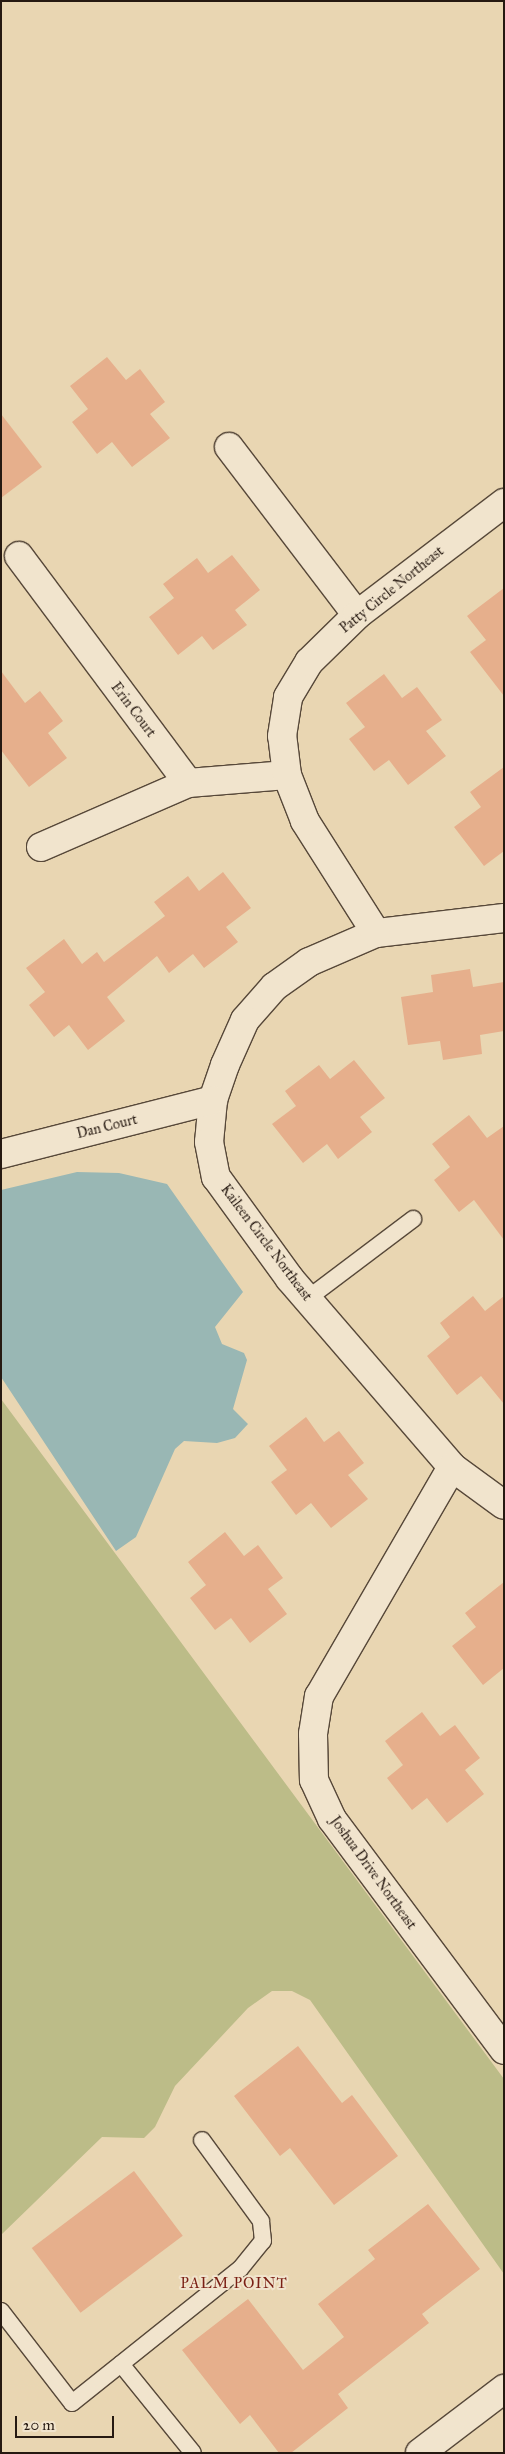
<!DOCTYPE html>
<html>
<head>
<meta charset="utf-8">
<style>
  body { margin:0 }
  #map { position:relative; width:505px; height:2454px; overflow:hidden; background:#e9d6b2; font-family:"IM FELL Great Primer",serif }
  div>[style] { position:absolute }
  [style*='--x'] { left:calc(var(--x)*1px); top:calc(var(--y)*1px); width:calc(var(--w)*1px); rotate:calc(var(--a)*1deg) }
  .green>* { inset:0; background:#bcbc88 }
  .water>* { inset:0; background:#99b7b4 }
  .building>* { inset:0; background:#e6af8c; transform-origin:0 0 }
  .roads { filter:drop-shadow(1px 0 #574839) drop-shadow(-1px 0 #574839) drop-shadow(0 1px #574839) drop-shadow(0 -1px #574839) }
  .lane>* { height:16px; margin:-8px; padding:0 8px; transform-origin:8px; border-radius:8px; background:#f1e4cd }
  .street>* { height:28px; margin:-14px; padding:0 14px; transform-origin:14px; border-radius:14px; background:#f1e4cd }
  span { translate:-50% -50%; white-space:nowrap; text-align:center; line-height:1.15; -webkit-text-stroke:4px #f1e4cd; paint-order:stroke }
  .street-label { font-size:14px; color:#261911 }
  .neighbourhood-label { font-size:15px; color:#7a1f14; letter-spacing:1px }
  .frame { position:absolute; inset:0; border:2px solid #261911; pointer-events:none }
  .scale { position:absolute; left:15px; top:2416px; width:99px; height:22px; box-sizing:border-box; border:2px solid #261911; border-top:0; padding-left:6px; font-size:15px; line-height:18px; white-space:nowrap; color:#261911; -webkit-text-stroke:4px #f1e4cd; paint-order:stroke }
</style>
</head>
<body>
<div id="map">
  <div class="green">
    <i style="clip-path:polygon(1px 1399px,504px 2079px,504px 2274px,310px 2000px,292px 1991px,272px 1991px,248px 2008px,175px 2086px,155px 2127px,144px 2138px,102px 2137px,1px 2235px)"></i>
  </div>
  <div class="water">
    <i style="clip-path:polygon(77px 1172px,119px 1173px,167px 1184px,243px 1292px,215px 1327px,222px 1344px,244px 1353px,247px 1360px,233px 1409px,248px 1424px,235px 1438px,217px 1443px,184px 1441px,175px 1449px,136px 1537px,116px 1551px,1px 1377px,1px 1190px)"></i>
  </div>
  <div class="building">
    <i style="clip-path:polygon(107px 357px,126px 380px,140px 369px,165px 402px,150px 414px,170px 438px,132px 467px,112px 442px,97px 454px,72px 422px,88px 409px,70px 386px)"></i>
    <i style="clip-path:polygon(1px 414px,42px 467px,1px 498px)"></i>
    <i style="clip-path:polygon(232px 555px,260px 590px,235px 610px,247px 625px,213px 650px,202px 636px,178px 655px,149px 617px,174px 598px,163px 584px,197px 558px,208px 573px)"></i>
    <i style="clip-path:polygon(504px 588px,504px 696px,470px 652px,486px 640px,467px 616px)"></i>
    <i style="clip-path:polygon(1px 671px,25px 703px,40px 691px,63px 721px,48px 733px,67px 758px,29px 787px,1px 750px)"></i>
    <i style="clip-path:polygon(384px 674px,402px 698px,417px 687px,442px 720px,426px 731px,446px 756px,408px 785px,389px 760px,374px 771px,349px 739px,365px 727px,346px 703px)"></i>
    <i style="clip-path:polygon(504px 767px,504px 851px,484px 866px,454px 827px,481px 807px,470px 792px)"></i>
    <i style="clip-path:polygon(223px 872px,251px 908px,226px 927px,238px 942px,204px 968px,193px 954px,169px 973px,157px 956px,107px 997px,125px 1021px,88px 1050px,69px 1025px,54px 1037px,29px 1005px,45px 992px,26px 968px,64px 939px,82px 964px,97px 952px,104px 962px,165px 916px,154px 902px,188px 876px,199px 891px)"></i>
    <i style="clip-path:polygon(470px 969px,473px 987px,504px 982px,504px 1031px,480px 1035px,482px 1054px,443px 1060px,440px 1041px,408px 1045px,401px 997px,433px 992px,431px 975px)"></i>
    <i style="clip-path:polygon(354px 1060px,385px 1098px,360px 1117px,372px 1132px,338px 1159px,327px 1144px,303px 1163px,272px 1124px,296px 1106px,285px 1091px,319px 1065px,330px 1079px)"></i>
    <i style="clip-path:polygon(469px 1115px,487px 1138px,504px 1126px,504px 1240px,474px 1200px,459px 1212px,434px 1180px,450px 1167px,432px 1144px)"></i>
    <i style="clip-path:polygon(473px 1296px,485px 1311px,504px 1296px,504px 1404px,481px 1376px,457px 1395px,427px 1356px,450px 1337px,440px 1323px)"></i>
    <i style="clip-path:polygon(306px 1417px,324px 1442px,339px 1431px,364px 1463px,348px 1475px,368px 1499px,331px 1528px,311px 1503px,296px 1515px,271px 1482px,287px 1470px,269px 1446px)"></i>
    <i style="clip-path:polygon(225px 1532px,244px 1556px,258px 1545px,283px 1578px,268px 1589px,287px 1614px,250px 1643px,231px 1618px,215px 1630px,190px 1598px,206px 1585px,188px 1562px)"></i>
    <i style="clip-path:polygon(504px 1582px,504px 1668px,483px 1685px,452px 1646px,476px 1627px,465px 1613px)"></i>
    <i style="clip-path:polygon(422px 1712px,440px 1736px,455px 1725px,480px 1758px,465px 1770px,484px 1794px,447px 1823px,427px 1798px,412px 1810px,387px 1778px,403px 1765px,385px 1741px)"></i>
    <i style="clip-path:polygon(298px 2046px,342px 2103px,352px 2095px,398px 2156px,334px 2205px,290px 2148px,280px 2156px,234px 2096px)"></i>
    <i style="left:134px;top:2171px;width:81px;height:128px;rotate:53deg"></i>
    <i style="clip-path:polygon(428px 2204px,480px 2269px,422px 2314px,429px 2323px,338px 2394px,348px 2408px,291px 2453px,279px 2453px,250px 2415px,240px 2424px,182px 2350px,248px 2299px,303px 2370px,344px 2337px,318px 2304px,375px 2259px,368px 2250px)"></i>
  </div>
  <div class="roads">
    <div class="lane">
      <i style="--x:307;--y:1299;--w:133;--a:-37"></i>
      <i style="--x:1;--y:2311;--w:116;--a:52.3"></i>
      <i style="--x:72;--y:2403;--w:215;--a:-38.6"></i>
      <i style="--x:240;--y:2269;--w:36;--a:-51"></i>
      <i style="--x:263;--y:2241;--w:20;--a:-96"></i>
      <i style="--x:261;--y:2221;--w:100;--a:-126.1"></i>
      <i style="--x:121;--y:2364;--w:114;--a:51"></i>
    </div>
    <div class="street">
      <i style="--x:229;--y:447;--w:211;--a:52.7"></i>
      <i style="--x:19;--y:556;--w:283;--a:53.3"></i>
      <i style="--x:188;--y:783;--w:99;--a:-4.6"></i>
      <i style="--x:41;--y:847;--w:160;--a:-23.5"></i>
      <i style="--x:504;--y:918;--w:129;--a:173.3"></i>
      <i style="--x:376;--y:933;--w:73;--a:156.6"></i>
      <i style="--x:309;--y:962;--w:43;--a:144.5"></i>
      <i style="--x:274;--y:987;--w:44;--a:131.3"></i>
      <i style="--x:245;--y:1020;--w:49;--a:114"></i>
      <i style="--x:225;--y:1065;--w:37;--a:109"></i>
      <i style="--x:213;--y:1100;--w:42;--a:95.4"></i>
      <i style="--x:209;--y:1142;--w:36;--a:79"></i>
      <i style="--x:216;--y:1177;--w:126;--a:54"></i>
      <i style="--x:290;--y:1279;--w:248;--a:49.2"></i>
      <i style="--x:452;--y:1467;--w:64;--a:36.2"></i>
      <i style="--x:376;--y:933;--w:133;--a:-122.4"></i>
      <i style="--x:305;--y:821;--w:49;--a:-111.4"></i>
      <i style="--x:287;--y:775;--w:39;--a:-97"></i>
      <i style="--x:282;--y:736;--w:39;--a:-81"></i>
      <i style="--x:288;--y:697;--w:41;--a:-59"></i>
      <i style="--x:309;--y:662;--w:67;--a:-44.4"></i>
      <i style="--x:357;--y:615;--w:185;--a:-37.3"></i>
      <i style="--x:1;--y:1154;--w:219;--a:-14.3"></i>
      <i style="--x:452;--y:1467;--w:265;--a:120.1"></i>
      <i style="--x:319;--y:1696;--w:38;--a:99"></i>
      <i style="--x:313;--y:1734;--w:46;--a:88.8"></i>
      <i style="--x:314;--y:1780;--w:43;--a:65.2"></i>
      <i style="--x:332;--y:1819;--w:288;--a:53.3"></i>
      <i style="--x:420;--y:2453;--w:106;--a:-37.3"></i>
    </div>
  </div>
  <div class="street-label">
    <span style="left:392px;top:590px;rotate:-39deg">Patty Circle Northeast</span>
    <span style="left:133px;top:710px;rotate:53deg">Erin Court</span>
    <span style="left:107px;top:1127px;rotate:-14deg">Dan Court</span>
    <span style="left:266px;top:1243px;rotate:53deg">Kaileen Circle Northeast</span>
    <span style="left:373px;top:1873px;rotate:54deg">Joshua Drive Northeast</span>
  </div>
  <div class="neighbourhood-label">
    <span style="left:234px;top:2284px">PALM POINT</span>
  </div>
  <div class="frame"></div>
  <div class="scale">20 m</div>
</div>
</body>
</html>
